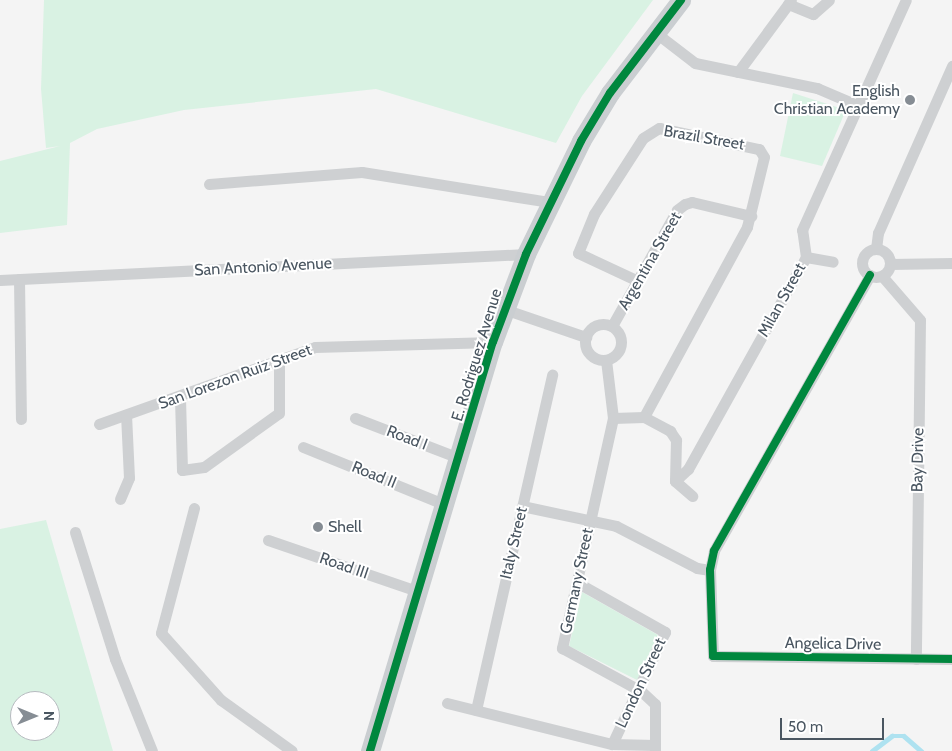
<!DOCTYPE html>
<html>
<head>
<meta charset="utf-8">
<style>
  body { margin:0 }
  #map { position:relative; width:952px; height:751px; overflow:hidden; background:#f4f4f4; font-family:Cabin,sans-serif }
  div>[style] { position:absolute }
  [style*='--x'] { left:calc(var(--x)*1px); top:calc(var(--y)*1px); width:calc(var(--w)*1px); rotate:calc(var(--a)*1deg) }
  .green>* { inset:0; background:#d9f2e3 }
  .stream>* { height:4.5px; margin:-2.25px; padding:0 2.25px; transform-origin:2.25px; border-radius:2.25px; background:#aee2f0 }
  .minor>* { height:11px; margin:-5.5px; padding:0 5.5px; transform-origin:5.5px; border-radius:5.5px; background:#ced0d2 }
  .minor>.ring { margin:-5.5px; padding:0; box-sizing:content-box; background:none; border:11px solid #ced0d2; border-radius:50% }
  .primary>* { height:19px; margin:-9.5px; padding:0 9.5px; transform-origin:9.5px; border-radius:9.5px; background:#caced1 }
  .cycleway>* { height:8px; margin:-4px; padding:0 4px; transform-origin:4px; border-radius:4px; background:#00873e }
  .dots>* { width:14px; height:14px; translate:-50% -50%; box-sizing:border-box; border:2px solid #fff; border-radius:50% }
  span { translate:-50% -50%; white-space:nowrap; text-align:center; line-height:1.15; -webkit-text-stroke:4px #fff; paint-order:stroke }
  .poi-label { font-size:16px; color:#4a5661 }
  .right { translate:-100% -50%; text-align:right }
  .left { translate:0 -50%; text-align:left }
  .street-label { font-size:16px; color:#4a5661 }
  .north { position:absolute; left:10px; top:691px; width:50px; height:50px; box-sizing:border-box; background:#fff; border:1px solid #b7bbc0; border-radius:50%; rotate:90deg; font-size:14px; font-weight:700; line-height:20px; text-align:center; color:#4a5661 }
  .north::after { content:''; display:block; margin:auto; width:18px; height:22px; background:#868d94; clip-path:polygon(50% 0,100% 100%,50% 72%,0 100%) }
  .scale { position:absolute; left:780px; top:718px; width:104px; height:22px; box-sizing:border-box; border:2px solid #4a5661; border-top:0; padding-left:6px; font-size:15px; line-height:18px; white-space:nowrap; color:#4a5661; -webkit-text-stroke:4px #fff; paint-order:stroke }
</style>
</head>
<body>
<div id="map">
  <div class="green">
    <i style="clip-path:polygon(44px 0,653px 0,582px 96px,556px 143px,376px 89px,184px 110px,97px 129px,70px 143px,67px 225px,0 233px,0 161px,60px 146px,46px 148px,41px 89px)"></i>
    <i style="clip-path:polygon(793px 93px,846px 110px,822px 166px,780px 156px)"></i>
    <i style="clip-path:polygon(evenodd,46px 520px,113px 751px,0 751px,0 529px,46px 520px,20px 701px,50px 701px,50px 731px,20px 731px,20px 701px)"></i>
    <i style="clip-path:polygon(582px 592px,658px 635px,637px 680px,569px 646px)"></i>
  </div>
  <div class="stream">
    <i style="--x:872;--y:751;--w:25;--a:-37"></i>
    <i style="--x:892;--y:736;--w:12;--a:0"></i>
    <i style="--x:904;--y:736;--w:23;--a:41"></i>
  </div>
  <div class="minor">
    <i style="--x:788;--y:4;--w:27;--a:22"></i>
    <i style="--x:813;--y:14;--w:21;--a:-41"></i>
    <i style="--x:656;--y:33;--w:49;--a:37.6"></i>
    <i style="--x:695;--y:63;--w:125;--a:11.6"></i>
    <i style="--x:817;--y:88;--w:46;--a:23.2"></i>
    <i style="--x:738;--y:72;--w:89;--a:-53.6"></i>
    <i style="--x:209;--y:184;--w:153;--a:-4.5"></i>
    <i style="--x:362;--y:172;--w:189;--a:9.1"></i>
    <i style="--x:876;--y:249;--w:16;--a:-83"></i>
    <i style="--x:878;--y:233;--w:183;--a:-66.1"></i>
    <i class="ring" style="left:862px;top:249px;width:17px;height:17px"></i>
    <i style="--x:806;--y:257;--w:27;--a:10"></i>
    <i style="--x:890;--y:264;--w:62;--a:-0.9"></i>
    <i style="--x:870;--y:275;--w:317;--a:119.5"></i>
    <i style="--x:714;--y:551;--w:19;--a:102"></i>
    <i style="--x:710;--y:570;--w:86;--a:88"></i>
    <i style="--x:713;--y:656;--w:239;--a:0.7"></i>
    <i style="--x:882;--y:276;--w:58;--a:49.2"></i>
    <i style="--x:920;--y:320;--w:339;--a:90.7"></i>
    <i style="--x:19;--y:279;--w:140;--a:89.2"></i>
    <i style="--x:0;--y:280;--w:527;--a:-2.83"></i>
    <i style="--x:638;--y:281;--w:66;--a:-155"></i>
    <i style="--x:578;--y:253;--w:42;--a:-67.7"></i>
    <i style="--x:594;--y:214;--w:90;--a:-57.2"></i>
    <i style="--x:643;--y:138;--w:19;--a:-32"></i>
    <i style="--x:659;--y:128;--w:102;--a:11.9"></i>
    <i style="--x:759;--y:149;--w:9;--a:58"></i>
    <i style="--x:764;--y:157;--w:72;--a:103.7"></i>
    <i style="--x:747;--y:227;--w:216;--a:118.5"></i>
    <i style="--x:504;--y:309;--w:87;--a:18.9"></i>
    <i class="ring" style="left:585px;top:324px;width:25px;height:25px"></i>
    <i style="--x:612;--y:326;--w:133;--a:-60.7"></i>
    <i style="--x:677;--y:210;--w:10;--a:-37"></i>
    <i style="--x:685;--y:204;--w:7;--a:-16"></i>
    <i style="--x:692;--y:202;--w:61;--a:13.3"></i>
    <i style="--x:606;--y:360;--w:58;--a:83.1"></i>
    <i style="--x:613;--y:418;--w:236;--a:102.5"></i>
    <i style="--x:562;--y:648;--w:90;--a:28.6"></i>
    <i style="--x:641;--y:691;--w:19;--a:43"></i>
    <i style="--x:655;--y:704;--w:47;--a:90"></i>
    <i style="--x:180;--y:398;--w:72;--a:88.4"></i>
    <i style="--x:182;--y:470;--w:22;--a:-8"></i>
    <i style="--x:204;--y:467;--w:92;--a:-35.8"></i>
    <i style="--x:279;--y:413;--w:52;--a:-90"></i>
    <i style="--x:355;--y:418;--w:111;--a:21"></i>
    <i style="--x:613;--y:418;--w:31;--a:-2"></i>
    <i style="--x:644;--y:417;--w:30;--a:28"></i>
    <i style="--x:670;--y:431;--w:11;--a:56"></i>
    <i style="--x:676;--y:440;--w:41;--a:91.4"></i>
    <i style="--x:675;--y:481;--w:23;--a:41"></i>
    <i style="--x:99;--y:424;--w:229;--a:-19.6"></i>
    <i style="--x:315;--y:347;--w:178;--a:-1.6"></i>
    <i style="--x:303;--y:447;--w:154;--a:22.1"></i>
    <i style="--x:675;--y:481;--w:18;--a:-43"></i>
    <i style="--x:688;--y:469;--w:243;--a:-60.9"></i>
    <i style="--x:806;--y:257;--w:27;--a:-98"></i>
    <i style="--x:802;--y:230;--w:252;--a:-65.7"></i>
    <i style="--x:120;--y:499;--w:23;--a:-67"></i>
    <i style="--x:129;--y:478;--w:63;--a:-92.7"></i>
    <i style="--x:522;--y:506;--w:96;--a:12"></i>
    <i style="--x:616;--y:526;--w:91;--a:27.4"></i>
    <i style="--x:697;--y:568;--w:13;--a:9"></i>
    <i style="--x:194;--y:508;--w:129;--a:104.8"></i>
    <i style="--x:161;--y:633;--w:90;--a:48.2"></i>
    <i style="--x:221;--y:700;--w:87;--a:35.7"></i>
    <i style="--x:75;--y:532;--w:133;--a:72.5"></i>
    <i style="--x:115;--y:659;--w:99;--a:68.1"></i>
    <i style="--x:268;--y:540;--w:161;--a:18.9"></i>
    <i style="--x:578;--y:583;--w:100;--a:29.4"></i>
    <i style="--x:665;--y:632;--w:124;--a:115.3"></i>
    <i style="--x:447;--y:703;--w:170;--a:14"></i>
    <i style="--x:612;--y:744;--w:43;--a:1.3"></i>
    <i style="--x:476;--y:710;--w:344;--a:-77.2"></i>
  </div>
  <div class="primary">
    <i style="--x:370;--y:751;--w:427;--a:-73.3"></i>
    <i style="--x:493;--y:342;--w:94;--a:-69.4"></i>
    <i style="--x:526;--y:254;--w:126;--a:-64"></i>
    <i style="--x:581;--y:141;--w:56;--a:-58.9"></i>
    <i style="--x:610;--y:93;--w:117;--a:-52.6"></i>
  </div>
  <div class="cycleway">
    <i style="--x:870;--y:275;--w:317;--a:119.5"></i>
    <i style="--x:714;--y:551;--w:19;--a:102"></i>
    <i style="--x:710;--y:570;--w:86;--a:88"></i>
    <i style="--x:713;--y:656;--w:239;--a:0.7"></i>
    <i style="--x:370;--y:751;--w:427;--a:-73.3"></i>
    <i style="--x:493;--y:342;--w:94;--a:-69.4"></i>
    <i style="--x:526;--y:254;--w:126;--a:-64"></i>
    <i style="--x:581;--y:141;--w:56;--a:-58.9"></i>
    <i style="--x:610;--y:93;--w:117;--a:-52.6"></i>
  </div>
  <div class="dots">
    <i style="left:910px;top:100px;background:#868d94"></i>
    <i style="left:318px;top:527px;background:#868d94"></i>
  </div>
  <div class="poi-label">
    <span class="right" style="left:900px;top:100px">English<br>Christian Academy</span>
    <span class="left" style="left:328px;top:527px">Shell</span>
  </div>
  <div class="street-label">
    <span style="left:704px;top:138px;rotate:10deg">Brazil Street</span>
    <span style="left:650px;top:261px;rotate:-60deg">Argentina Street</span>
    <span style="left:263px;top:267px;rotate:-3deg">San Antonio Avenue</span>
    <span style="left:782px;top:300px;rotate:-61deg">Milan Street</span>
    <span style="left:477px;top:355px;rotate:-73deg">E. Rodriguez Avenue</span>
    <span style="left:235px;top:377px;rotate:-20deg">San Lorezon Ruiz Street</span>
    <span style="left:407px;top:438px;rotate:21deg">Road I</span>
    <span style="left:918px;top:460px;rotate:-89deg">Bay Drive</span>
    <span style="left:374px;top:475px;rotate:22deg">Road II</span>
    <span style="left:514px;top:543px;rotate:-77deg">Italy Street</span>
    <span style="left:344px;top:566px;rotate:19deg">Road III</span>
    <span style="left:577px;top:581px;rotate:-78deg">Germany Street</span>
    <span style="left:833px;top:644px;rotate:1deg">Angelica Drive</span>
    <span style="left:641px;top:683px;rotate:-65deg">London Street</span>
  </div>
  <div class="north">N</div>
  <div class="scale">50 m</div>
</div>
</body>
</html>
